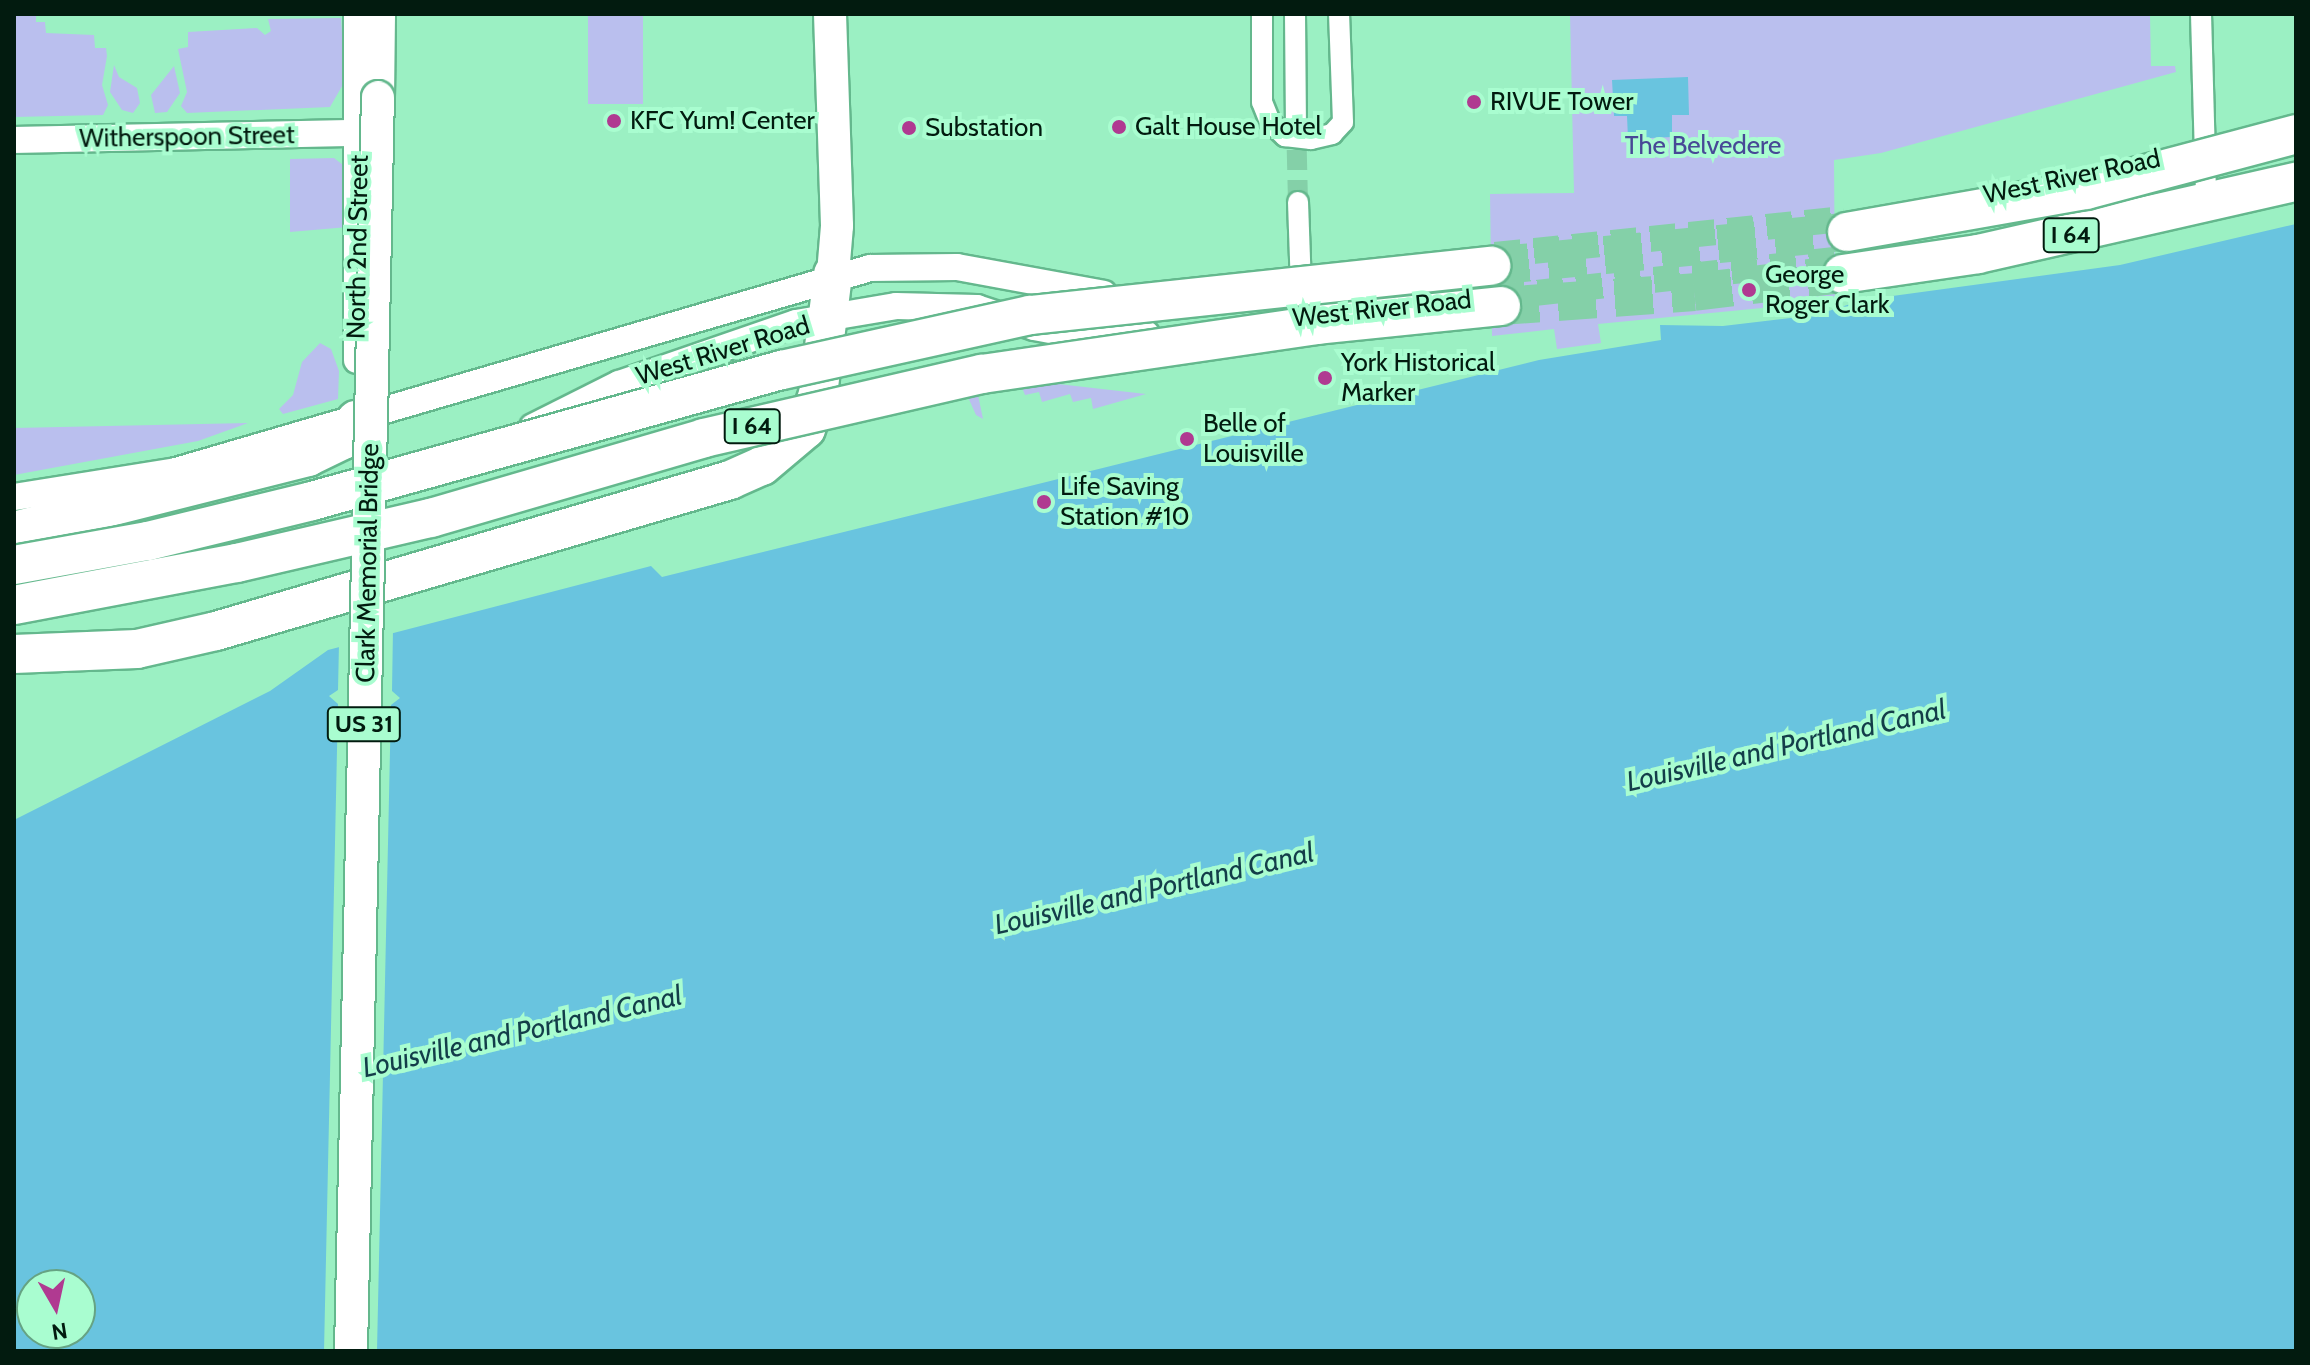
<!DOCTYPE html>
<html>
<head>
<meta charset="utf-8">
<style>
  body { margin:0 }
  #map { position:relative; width:2310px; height:1365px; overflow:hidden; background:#9bf0c3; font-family:Cabin,sans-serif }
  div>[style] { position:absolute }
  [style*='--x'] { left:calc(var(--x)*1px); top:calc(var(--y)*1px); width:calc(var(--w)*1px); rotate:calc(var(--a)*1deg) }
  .green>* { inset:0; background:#babfee; transform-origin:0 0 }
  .water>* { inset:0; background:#69c4df }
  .pier>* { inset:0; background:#9bf0c3 }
  .minor-tunnel>* { height:20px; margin-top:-10px; transform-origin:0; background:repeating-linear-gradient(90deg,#84d0a8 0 20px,transparent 0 30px) }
  .tertiary-tunnel>* { height:26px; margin-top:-13px; transform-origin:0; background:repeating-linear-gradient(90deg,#84d0a8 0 26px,transparent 0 39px) }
  .motorway-tunnel>* { height:38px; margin-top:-19px; transform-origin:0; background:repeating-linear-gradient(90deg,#84d0a8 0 38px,transparent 0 57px) }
  .roads { filter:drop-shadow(2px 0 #64b88d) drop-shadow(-2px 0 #64b88d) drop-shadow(0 2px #64b88d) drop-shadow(0 -2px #64b88d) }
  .minor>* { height:20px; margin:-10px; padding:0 10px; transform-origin:10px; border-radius:10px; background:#fff }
  .tertiary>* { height:26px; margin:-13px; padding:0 13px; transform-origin:13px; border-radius:13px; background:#fff }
  .primary>* { height:32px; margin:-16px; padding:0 16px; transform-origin:16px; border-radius:16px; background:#fff }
  .motorway>* { height:38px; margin:-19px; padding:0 19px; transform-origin:19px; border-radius:19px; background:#fff }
  .bridges { filter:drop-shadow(2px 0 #64b88d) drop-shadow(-2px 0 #64b88d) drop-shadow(0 2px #64b88d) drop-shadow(0 -2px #64b88d) }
  .primary-bridge>* { height:32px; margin:-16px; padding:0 16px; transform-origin:16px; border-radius:16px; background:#fff }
  .motorway-bridge>* { height:38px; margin:-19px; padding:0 19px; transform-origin:19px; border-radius:19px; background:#fff }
  .dots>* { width:22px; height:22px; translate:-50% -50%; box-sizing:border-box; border:4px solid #a9fdd0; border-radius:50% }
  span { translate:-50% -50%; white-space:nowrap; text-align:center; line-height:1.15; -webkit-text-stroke:8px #a9fdd0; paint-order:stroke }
  .shield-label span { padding:2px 6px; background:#a9fdd0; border:2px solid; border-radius:6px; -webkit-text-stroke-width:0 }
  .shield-label { font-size:24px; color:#021b0f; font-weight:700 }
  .poi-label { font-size:26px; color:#021b0f }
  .left { translate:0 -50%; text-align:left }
  .street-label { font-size:26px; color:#021b0f }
  .park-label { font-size:26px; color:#474896 }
  .water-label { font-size:28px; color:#133d49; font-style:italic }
  .frame { position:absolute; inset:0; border:16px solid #021b0f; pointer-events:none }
  .north { position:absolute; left:16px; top:1269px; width:80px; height:80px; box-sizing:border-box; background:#a9fdd0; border:2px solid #66a383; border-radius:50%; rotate:171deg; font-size:22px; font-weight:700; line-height:32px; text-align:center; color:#021b0f }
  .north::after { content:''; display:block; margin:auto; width:28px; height:36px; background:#b03a91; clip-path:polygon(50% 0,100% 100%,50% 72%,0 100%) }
</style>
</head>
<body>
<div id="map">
  <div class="green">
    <i style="clip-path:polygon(14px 14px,36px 14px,36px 22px,45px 22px,46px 33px,94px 35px,95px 48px,106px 48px,107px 56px,102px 85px,108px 105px,103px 115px,14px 117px)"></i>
    <i style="left:588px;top:14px;width:55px;height:90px"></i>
    <i style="clip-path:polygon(1570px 14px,2150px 14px,2151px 66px,2175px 66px,2176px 72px,1881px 153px,1834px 160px,1835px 301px,1598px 324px,1601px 343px,1557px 349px,1554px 329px,1492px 336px,1490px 194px,1574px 193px)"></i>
    <i style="clip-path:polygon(341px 18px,345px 81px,330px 107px,187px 113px,181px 106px,187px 92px,178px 49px,188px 47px,188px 32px,257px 28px,265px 35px,271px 31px,268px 19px)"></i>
    <i style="clip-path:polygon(114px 65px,119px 77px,137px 88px,140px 103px,133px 113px,122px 110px,110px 92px)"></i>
    <i style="clip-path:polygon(174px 66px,180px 93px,167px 112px,155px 113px,151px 95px)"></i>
    <i style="clip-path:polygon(334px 158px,347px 168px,348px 227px,290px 232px,290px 159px)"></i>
    <i style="clip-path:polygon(320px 343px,331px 349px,339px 371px,338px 399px,283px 414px,279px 409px,293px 395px,302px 362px)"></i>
    <i style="clip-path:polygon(1005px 378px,1146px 394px,1093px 409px,1091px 398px,1073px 402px,1070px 394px,1042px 402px,1039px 392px,1025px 395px,1021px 385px,978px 395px,983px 419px,976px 415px,967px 395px)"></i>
    <i style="clip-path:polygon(248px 423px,198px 441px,14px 475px,14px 428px)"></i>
  </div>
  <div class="water">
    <i style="clip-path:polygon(1688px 77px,1689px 115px,1672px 115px,1672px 137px,1628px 139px,1627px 116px,1614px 116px,1612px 80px)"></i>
    <i style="clip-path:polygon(evenodd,2296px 224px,2296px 1351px,14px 1351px,14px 820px,270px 691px,328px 650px,651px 566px,662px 577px,1539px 360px,1661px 340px,1660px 325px,1723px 326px,1816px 315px,1863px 300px,2120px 265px,2296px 224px,32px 1285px,80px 1285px,80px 1333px,32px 1333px,32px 1285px)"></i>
  </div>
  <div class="pier">
    <i style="clip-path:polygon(393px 629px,392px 691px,400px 698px,391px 705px,377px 1351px,324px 1351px,338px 704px,329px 696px,338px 690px,339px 643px)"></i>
  </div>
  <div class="minor-tunnel">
    <i style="--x:1296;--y:120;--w:82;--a:88.6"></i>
  </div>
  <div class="tertiary-tunnel">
    <i style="--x:1495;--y:255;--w:351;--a:-5.9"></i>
    <i style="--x:1499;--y:297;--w:347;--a:-6.3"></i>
  </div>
  <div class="motorway-tunnel">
    <i style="--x:1491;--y:266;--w:358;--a:-5.5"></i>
    <i style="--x:1501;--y:306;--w:194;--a:-4.1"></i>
    <i style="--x:1694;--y:292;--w:150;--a:-6.9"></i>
  </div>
  <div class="roads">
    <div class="minor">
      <i style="--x:1262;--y:14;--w:88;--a:90"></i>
      <i style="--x:1262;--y:102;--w:22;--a:68"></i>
      <i style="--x:1270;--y:122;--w:21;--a:43"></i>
      <i style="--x:1285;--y:136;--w:26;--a:7"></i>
      <i style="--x:1311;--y:139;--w:22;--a:-13"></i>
      <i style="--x:1332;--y:134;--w:16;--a:-47"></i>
      <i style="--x:1343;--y:122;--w:108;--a:-92.1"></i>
      <i style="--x:1295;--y:14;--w:106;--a:89.5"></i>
      <i style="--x:2201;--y:14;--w:179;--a:88.4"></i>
      <i style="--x:1298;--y:202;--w:115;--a:88"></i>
    </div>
    <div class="tertiary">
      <i style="--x:14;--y:140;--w:346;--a:-1.2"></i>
      <i style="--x:357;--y:360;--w:346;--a:-90"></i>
      <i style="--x:533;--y:427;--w:96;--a:-26.6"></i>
      <i style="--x:619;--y:384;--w:187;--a:-19"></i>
      <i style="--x:796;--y:323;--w:101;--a:-9.6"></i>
      <i style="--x:896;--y:306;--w:81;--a:1.4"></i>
      <i style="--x:977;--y:308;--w:60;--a:18.4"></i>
      <i style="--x:1034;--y:327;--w:49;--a:10.6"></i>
      <i style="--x:1082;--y:336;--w:64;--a:-1.8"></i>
      <i style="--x:14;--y:497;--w:164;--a:-9.1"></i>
      <i style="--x:176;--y:471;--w:723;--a:-16.3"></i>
      <i style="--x:870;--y:268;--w:87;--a:-0.7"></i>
      <i style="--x:957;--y:267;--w:149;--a:10.4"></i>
    </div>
    <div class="primary">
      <i style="--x:830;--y:14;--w:212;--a:88.1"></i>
      <i style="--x:837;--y:226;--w:48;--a:94.8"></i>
      <i style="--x:378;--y:97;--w:83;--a:-89.3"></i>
    </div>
    <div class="motorway">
      <i style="--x:1843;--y:274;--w:136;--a:-8.4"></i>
      <i style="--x:1978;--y:254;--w:326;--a:-12.8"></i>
      <i style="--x:14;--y:531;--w:303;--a:-14.1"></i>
      <i style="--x:308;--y:457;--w:39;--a:-26"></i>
      <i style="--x:343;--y:440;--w:24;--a:-57"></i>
      <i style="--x:14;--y:654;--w:123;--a:-2.3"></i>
      <i style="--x:137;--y:649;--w:81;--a:-12.8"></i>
      <i style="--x:216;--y:631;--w:536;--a:-16.37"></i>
      <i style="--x:730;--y:480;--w:35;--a:-24"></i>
      <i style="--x:762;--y:466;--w:57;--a:-40.1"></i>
      <i style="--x:806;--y:429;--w:36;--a:-71"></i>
      <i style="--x:818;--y:395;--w:122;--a:-82.9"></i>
    </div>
  </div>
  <div class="bridges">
    <div class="primary-bridge">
      <i style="--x:351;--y:1351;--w:1254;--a:-88.77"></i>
    </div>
    <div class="motorway-bridge">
      <i style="--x:1847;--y:232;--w:243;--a:-10"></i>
      <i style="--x:2086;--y:190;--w:217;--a:-14.9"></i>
      <i style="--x:14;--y:565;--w:136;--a:-10.2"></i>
      <i style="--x:148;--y:541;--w:169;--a:-13.7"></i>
      <i style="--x:312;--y:501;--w:488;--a:-15.6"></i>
      <i style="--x:782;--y:370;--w:254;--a:-12.5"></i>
      <i style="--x:1030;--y:315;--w:464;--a:-6.1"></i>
      <i style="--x:14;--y:605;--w:227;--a:-10.7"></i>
      <i style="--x:237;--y:563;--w:199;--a:-13.1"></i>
      <i style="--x:431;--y:518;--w:284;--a:-16.3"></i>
      <i style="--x:704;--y:438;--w:285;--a:-13"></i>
      <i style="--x:982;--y:374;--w:339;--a:-8.3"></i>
      <i style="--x:1317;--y:325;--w:185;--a:-5.9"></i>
    </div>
  </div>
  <div class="dots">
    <i style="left:1474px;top:102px;background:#b03a91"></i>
    <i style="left:614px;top:121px;background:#b03a91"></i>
    <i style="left:1119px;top:127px;background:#b03a91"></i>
    <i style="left:909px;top:128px;background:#b03a91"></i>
    <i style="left:1749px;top:290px;background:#b03a91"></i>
    <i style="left:1325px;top:378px;background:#b03a91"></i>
    <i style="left:1187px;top:439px;background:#b03a91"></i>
    <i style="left:1044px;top:502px;background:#b03a91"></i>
  </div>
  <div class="shield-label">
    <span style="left:2071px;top:235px">I 64</span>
    <span style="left:752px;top:426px">I 64</span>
    <span style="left:364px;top:724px">US 31</span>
  </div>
  <div class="poi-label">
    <span class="left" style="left:1490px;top:102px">RIVUE Tower</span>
    <span class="left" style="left:630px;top:121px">KFC Yum! Center</span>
    <span class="left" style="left:1135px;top:127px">Galt House Hotel</span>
    <span class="left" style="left:925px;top:128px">Substation</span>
    <span class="left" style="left:1765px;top:290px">George<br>Roger Clark</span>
    <span class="left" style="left:1341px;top:378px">York Historical<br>Marker</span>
    <span class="left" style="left:1203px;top:439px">Belle of<br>Louisville</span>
    <span class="left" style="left:1060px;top:502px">Life Saving<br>Station #10</span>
  </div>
  <div class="street-label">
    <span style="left:187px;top:137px;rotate:-1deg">Witherspoon Street</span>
    <span style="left:2072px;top:177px;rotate:-12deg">West River Road</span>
    <span style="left:358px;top:247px;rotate:-89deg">North 2nd Street</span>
    <span style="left:1382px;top:309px;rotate:-6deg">West River Road</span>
    <span style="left:723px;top:351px;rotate:-17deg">West River Road</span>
    <span style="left:368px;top:563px;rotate:-89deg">Clark Memorial Bridge</span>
  </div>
  <div class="park-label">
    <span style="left:1703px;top:146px">The Belvedere</span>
  </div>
  <div class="water-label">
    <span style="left:1786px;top:745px;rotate:-13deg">Louisville and Portland Canal</span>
    <span style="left:1154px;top:888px;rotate:-13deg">Louisville and Portland Canal</span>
    <span style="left:522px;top:1031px;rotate:-13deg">Louisville and Portland Canal</span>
  </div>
  <div class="frame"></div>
  <div class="north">N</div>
</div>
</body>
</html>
